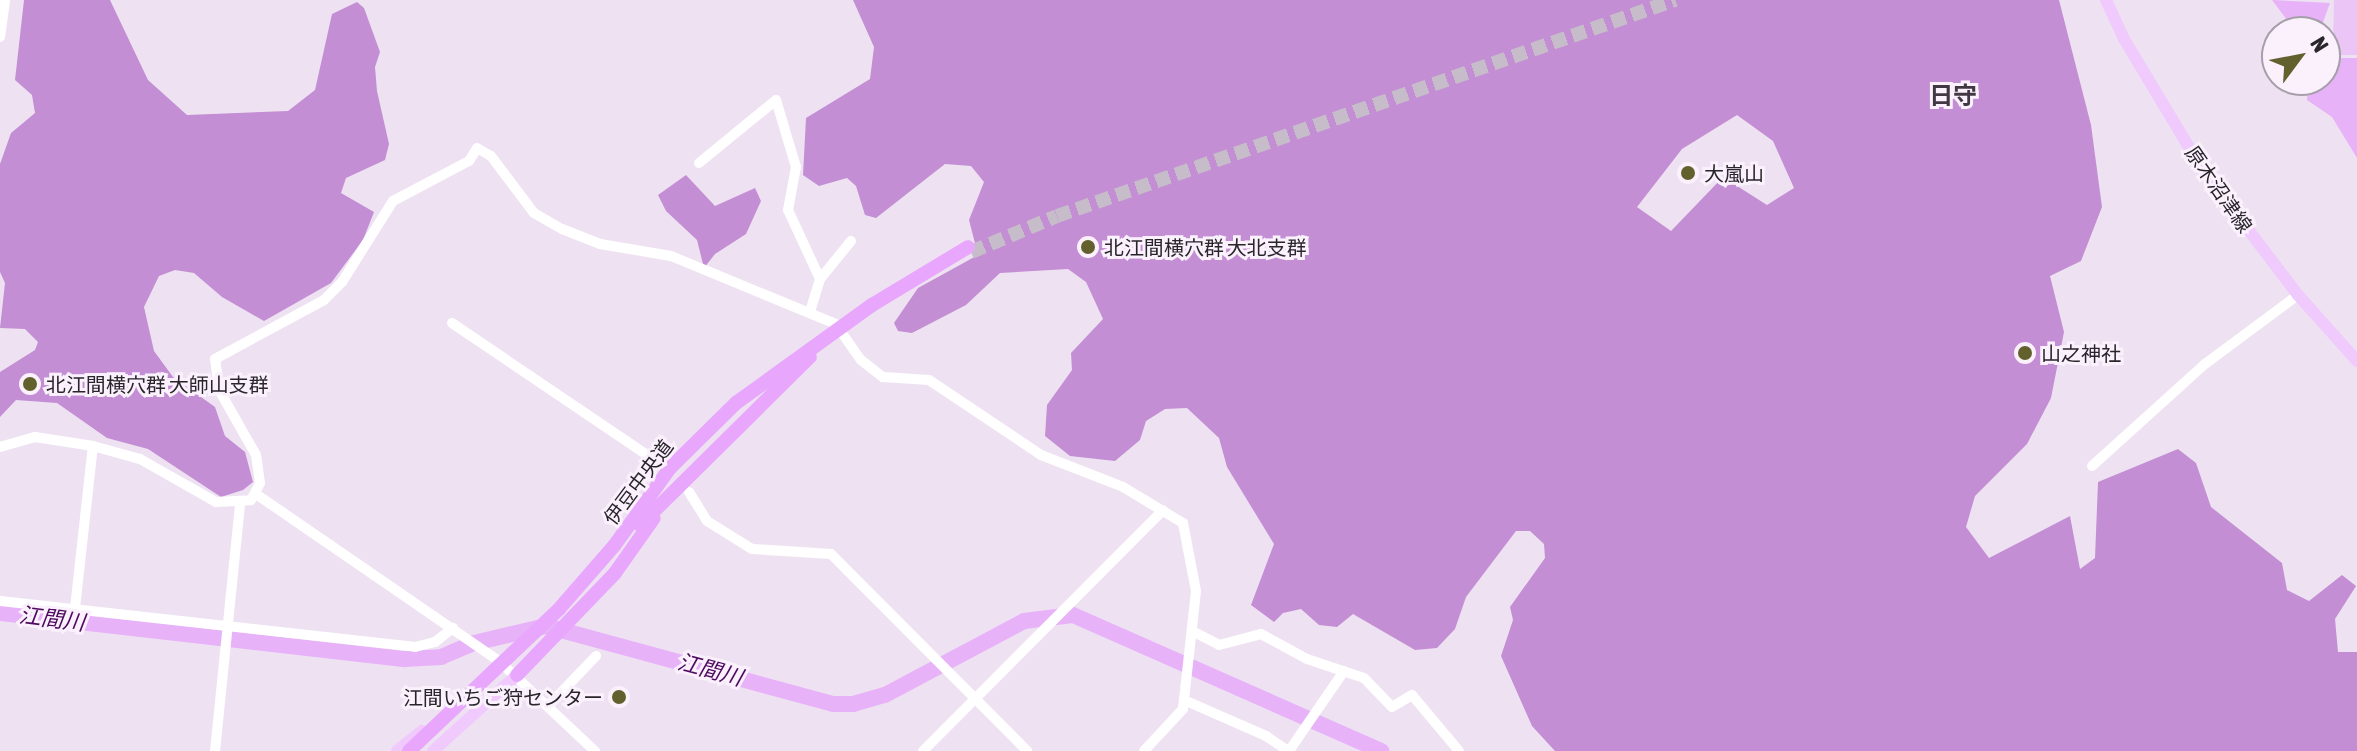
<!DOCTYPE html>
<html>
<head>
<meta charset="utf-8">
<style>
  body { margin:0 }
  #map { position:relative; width:2357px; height:751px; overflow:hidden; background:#eee2f2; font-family:"Asap Condensed","Noto Sans JP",sans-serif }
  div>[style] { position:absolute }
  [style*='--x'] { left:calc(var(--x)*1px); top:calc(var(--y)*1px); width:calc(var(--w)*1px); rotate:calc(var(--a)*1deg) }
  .green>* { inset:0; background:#eac5f6 }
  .forest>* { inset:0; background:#c38ed3 }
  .water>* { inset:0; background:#e8b2f9 }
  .river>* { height:16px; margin:-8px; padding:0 8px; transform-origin:8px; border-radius:8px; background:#e8b2f9 }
  .highway-tunnel>* { height:14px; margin-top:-7px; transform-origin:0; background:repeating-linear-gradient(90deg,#c7bcca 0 14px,transparent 0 21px) }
  .minor>* { height:10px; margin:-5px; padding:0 5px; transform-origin:5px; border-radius:5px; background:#fff }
  .major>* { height:12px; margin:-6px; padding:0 6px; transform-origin:6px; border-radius:6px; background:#f1cafd }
  .highway>* { height:14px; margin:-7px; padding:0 7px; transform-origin:7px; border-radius:7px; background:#e8a7fc }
  .dots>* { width:22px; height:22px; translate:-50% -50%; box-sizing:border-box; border:4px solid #faf1fd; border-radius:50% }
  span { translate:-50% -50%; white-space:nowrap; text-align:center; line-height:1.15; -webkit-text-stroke:6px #faf1fd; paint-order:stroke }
  .poi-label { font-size:20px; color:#29252b }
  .left { translate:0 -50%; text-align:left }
  .right { translate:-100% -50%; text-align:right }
  .street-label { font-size:20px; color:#29252b }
  .water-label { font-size:22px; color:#4e0960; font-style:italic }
  .quarter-label { font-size:24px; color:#413844; font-weight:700 }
  .north { position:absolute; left:2261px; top:16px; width:80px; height:80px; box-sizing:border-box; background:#faf1fd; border:2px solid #a69fa9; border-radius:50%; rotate:58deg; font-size:22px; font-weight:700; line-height:32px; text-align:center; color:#29252b }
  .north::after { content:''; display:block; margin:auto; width:28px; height:36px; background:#62612e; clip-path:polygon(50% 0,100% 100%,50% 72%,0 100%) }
</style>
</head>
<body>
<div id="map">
  <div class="green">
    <i style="clip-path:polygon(2334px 0,2357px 0,2357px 55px,2340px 55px,2333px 47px)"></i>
  </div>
  <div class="forest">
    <i style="clip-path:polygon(24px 0,110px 0,148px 80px,187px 115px,288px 111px,315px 90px,332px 14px,357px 2px,364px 8px,380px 52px,375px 67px,377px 91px,389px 144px,385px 160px,346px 178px,341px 193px,374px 212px,363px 240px,331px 283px,264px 321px,222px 297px,194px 273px,175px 270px,159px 276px,144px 307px,154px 351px,173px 377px,215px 407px,225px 436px,245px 452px,253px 482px,243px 490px,221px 497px,148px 449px,107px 438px,57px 403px,16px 400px,0 417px,0 372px,35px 350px,38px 342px,25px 329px,0 328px,5px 283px,0 272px,0 164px,11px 133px,35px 113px,32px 95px,15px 80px)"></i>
    <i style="clip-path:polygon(evenodd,853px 0,2059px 0,2091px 125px,2102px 207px,2081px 261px,2050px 276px,2064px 332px,2051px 398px,2027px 444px,1975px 496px,1966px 527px,1989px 558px,2070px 516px,2080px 569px,2095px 558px,2098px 482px,2178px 449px,2196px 463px,2211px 507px,2282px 563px,2287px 590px,2309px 601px,2342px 575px,2356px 586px,2335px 619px,2338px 652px,2357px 652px,2357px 751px,1555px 751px,1532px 726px,1501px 656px,1513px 620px,1510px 607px,1545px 558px,1544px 544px,1530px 531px,1516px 531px,1466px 597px,1455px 629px,1437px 648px,1415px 650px,1353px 614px,1337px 627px,1319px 625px,1301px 609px,1283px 613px,1274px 622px,1251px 605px,1274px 544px,1227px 467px,1219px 438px,1187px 408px,1165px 409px,1146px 421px,1140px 440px,1115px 461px,1070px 456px,1045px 436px,1047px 405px,1072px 370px,1071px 353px,1103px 319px,1086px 282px,1068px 269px,1000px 273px,966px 305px,912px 333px,898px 331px,894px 323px,918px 288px,978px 255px,969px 220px,984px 182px,971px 166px,945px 164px,876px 218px,865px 215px,856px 186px,847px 178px,819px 186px,803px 175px,806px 118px,870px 79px,874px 47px,853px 0,1737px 115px,1773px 141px,1794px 188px,1767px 205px,1723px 177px,1671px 231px,1637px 207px,1682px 149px,1737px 115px)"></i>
    <i style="clip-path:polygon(686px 175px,715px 206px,755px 188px,761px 201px,746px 234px,715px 254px,704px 268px,697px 240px,666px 211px,658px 195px)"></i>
  </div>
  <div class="water">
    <i style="clip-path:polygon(2272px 0,2330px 3px,2322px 25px,2338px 58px,2357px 58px,2357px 158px,2332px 117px,2307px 100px,2308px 80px,2325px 80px,2325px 32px,2296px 32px)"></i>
  </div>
  <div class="river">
    <i style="--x:0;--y:613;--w:408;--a:6.5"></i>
    <i style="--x:405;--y:659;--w:36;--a:-3"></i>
    <i style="--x:441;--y:657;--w:36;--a:-23"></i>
    <i style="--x:474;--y:643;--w:74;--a:-13.3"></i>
    <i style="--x:546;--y:626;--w:298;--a:15.2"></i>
    <i style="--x:834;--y:704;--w:19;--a:0"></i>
    <i style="--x:853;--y:704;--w:33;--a:-16"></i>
    <i style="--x:885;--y:695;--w:157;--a:-28"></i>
    <i style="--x:1024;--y:621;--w:49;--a:-7"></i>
    <i style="--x:1073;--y:615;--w:337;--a:23.8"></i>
  </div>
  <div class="highway-tunnel">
    <i style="--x:971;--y:252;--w:93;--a:-22.7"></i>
    <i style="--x:1057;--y:216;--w:655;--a:-19.27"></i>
  </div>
  <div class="minor">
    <i style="--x:0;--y:37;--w:37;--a:-82"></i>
    <i style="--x:699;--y:163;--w:99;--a:-39.3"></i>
    <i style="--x:776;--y:100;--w:70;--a:73.4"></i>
    <i style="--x:796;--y:167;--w:44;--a:100.5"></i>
    <i style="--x:788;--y:210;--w:76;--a:65.1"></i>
    <i style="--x:820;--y:279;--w:34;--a:107"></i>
    <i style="--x:820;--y:279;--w:49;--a:-50.8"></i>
    <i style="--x:452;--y:323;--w:251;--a:34.1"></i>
    <i style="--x:844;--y:336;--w:29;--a:55"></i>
    <i style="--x:861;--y:360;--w:28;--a:38"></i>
    <i style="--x:883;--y:377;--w:46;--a:3.7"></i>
    <i style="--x:929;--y:380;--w:135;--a:33.8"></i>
    <i style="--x:1041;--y:455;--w:88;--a:21.3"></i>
    <i style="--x:1123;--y:487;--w:70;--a:31"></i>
    <i style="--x:1183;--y:523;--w:69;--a:79.2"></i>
    <i style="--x:1196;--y:591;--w:119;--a:96.3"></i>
    <i style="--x:1183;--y:709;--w:57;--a:132.9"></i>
    <i style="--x:0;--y:447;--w:36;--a:-16"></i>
    <i style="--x:35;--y:437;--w:59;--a:8.8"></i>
    <i style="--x:93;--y:446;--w:49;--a:15.5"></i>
    <i style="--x:140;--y:459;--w:87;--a:29.5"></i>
    <i style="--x:216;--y:502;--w:35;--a:-3"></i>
    <i style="--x:251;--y:500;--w:19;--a:-62"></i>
    <i style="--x:260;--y:483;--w:28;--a:-98"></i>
    <i style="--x:256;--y:455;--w:75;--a:-119.6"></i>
    <i style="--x:219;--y:390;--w:31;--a:-97"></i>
    <i style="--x:215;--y:359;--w:124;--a:-28.4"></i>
    <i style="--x:324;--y:300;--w:25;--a:-45"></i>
    <i style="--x:342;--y:282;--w:96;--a:-57.8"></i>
    <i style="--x:393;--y:201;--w:86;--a:-27.8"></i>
    <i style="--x:469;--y:161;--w:15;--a:-58"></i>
    <i style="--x:477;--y:148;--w:16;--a:30"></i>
    <i style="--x:491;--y:156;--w:71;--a:53"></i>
    <i style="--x:534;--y:213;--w:32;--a:30"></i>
    <i style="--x:562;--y:229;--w:41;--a:21.5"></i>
    <i style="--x:600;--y:244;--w:72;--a:9.6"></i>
    <i style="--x:671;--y:256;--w:178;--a:22.4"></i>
    <i style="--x:2092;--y:466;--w:152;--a:-42.1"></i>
    <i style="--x:2205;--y:364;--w:116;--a:-36.6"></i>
    <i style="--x:689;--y:492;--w:34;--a:58"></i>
    <i style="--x:707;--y:521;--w:53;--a:31.9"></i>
    <i style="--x:752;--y:549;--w:79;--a:3.6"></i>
    <i style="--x:831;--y:554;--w:278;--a:45.1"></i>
    <i style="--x:256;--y:494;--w:295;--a:34.5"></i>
    <i style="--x:499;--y:661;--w:132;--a:43.2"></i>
    <i style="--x:0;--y:601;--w:418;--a:6.3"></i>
    <i style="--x:415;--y:647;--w:21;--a:-14"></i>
    <i style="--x:435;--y:642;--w:23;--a:-38"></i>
    <i style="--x:75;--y:608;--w:163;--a:-83.7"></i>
    <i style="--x:1192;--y:631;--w:30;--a:27"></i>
    <i style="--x:1219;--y:645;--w:43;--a:-14.7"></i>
    <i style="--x:1261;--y:634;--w:52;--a:28.5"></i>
    <i style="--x:1307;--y:659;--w:60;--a:18.4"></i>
    <i style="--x:1364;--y:678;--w:40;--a:46"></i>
    <i style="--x:1392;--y:707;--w:23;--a:-31"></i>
    <i style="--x:1412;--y:695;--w:73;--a:50"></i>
    <i style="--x:1184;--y:700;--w:90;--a:23.7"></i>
    <i style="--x:1266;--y:736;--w:27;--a:34"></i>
    <i style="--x:549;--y:705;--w:68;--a:-46.2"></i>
    <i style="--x:215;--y:751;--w:248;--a:-84.2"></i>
    <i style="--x:923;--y:751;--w:340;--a:-45.1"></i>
    <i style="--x:1289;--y:751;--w:97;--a:-55.5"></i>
  </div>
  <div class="major">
    <i style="--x:2106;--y:0;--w:43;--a:65.2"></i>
    <i style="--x:2124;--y:39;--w:152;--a:59"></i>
    <i style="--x:2202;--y:169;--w:158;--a:52.7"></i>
    <i style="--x:2298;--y:295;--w:89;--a:48.2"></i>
    <i style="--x:397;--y:751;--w:32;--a:-39"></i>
    <i style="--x:433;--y:751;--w:113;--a:-42.1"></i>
  </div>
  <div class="highway">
    <i style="--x:640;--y:525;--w:239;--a:-44.7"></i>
    <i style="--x:517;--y:675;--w:141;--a:-46.1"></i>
    <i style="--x:615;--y:573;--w:67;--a:-54.7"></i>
    <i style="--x:409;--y:751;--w:207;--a:-43.4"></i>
    <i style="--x:559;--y:609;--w:84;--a:-48.9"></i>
    <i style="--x:614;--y:546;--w:96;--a:-54.3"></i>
    <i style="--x:670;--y:468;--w:93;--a:-44.6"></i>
    <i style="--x:736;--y:403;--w:168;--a:-35.8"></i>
    <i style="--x:872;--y:305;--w:112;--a:-31.1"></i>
  </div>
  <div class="dots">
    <i style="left:1688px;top:173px;background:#62612e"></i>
    <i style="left:1088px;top:247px;background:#62612e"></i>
    <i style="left:2025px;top:353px;background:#62612e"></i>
    <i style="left:30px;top:384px;background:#62612e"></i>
    <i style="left:619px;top:697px;background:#62612e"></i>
  </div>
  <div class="poi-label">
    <span class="left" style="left:1704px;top:173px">大嵐山</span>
    <span class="left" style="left:1104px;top:247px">北江間横穴群 大北支群</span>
    <span class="left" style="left:2041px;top:353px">山之神社</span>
    <span class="left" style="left:46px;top:384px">北江間横穴群 大師山支群</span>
    <span class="right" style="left:603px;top:697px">江間いちご狩センター</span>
  </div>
  <div class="street-label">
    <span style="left:2219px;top:189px;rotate:55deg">原木沼津線</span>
    <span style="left:638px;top:482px;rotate:-53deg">伊豆中央道</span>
  </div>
  <div class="water-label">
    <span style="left:52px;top:619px;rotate:7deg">江間川</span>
    <span style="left:710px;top:670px;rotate:15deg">江間川</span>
  </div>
  <div class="quarter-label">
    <span style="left:1953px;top:96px">日守</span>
  </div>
  <div class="north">N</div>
</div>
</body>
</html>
